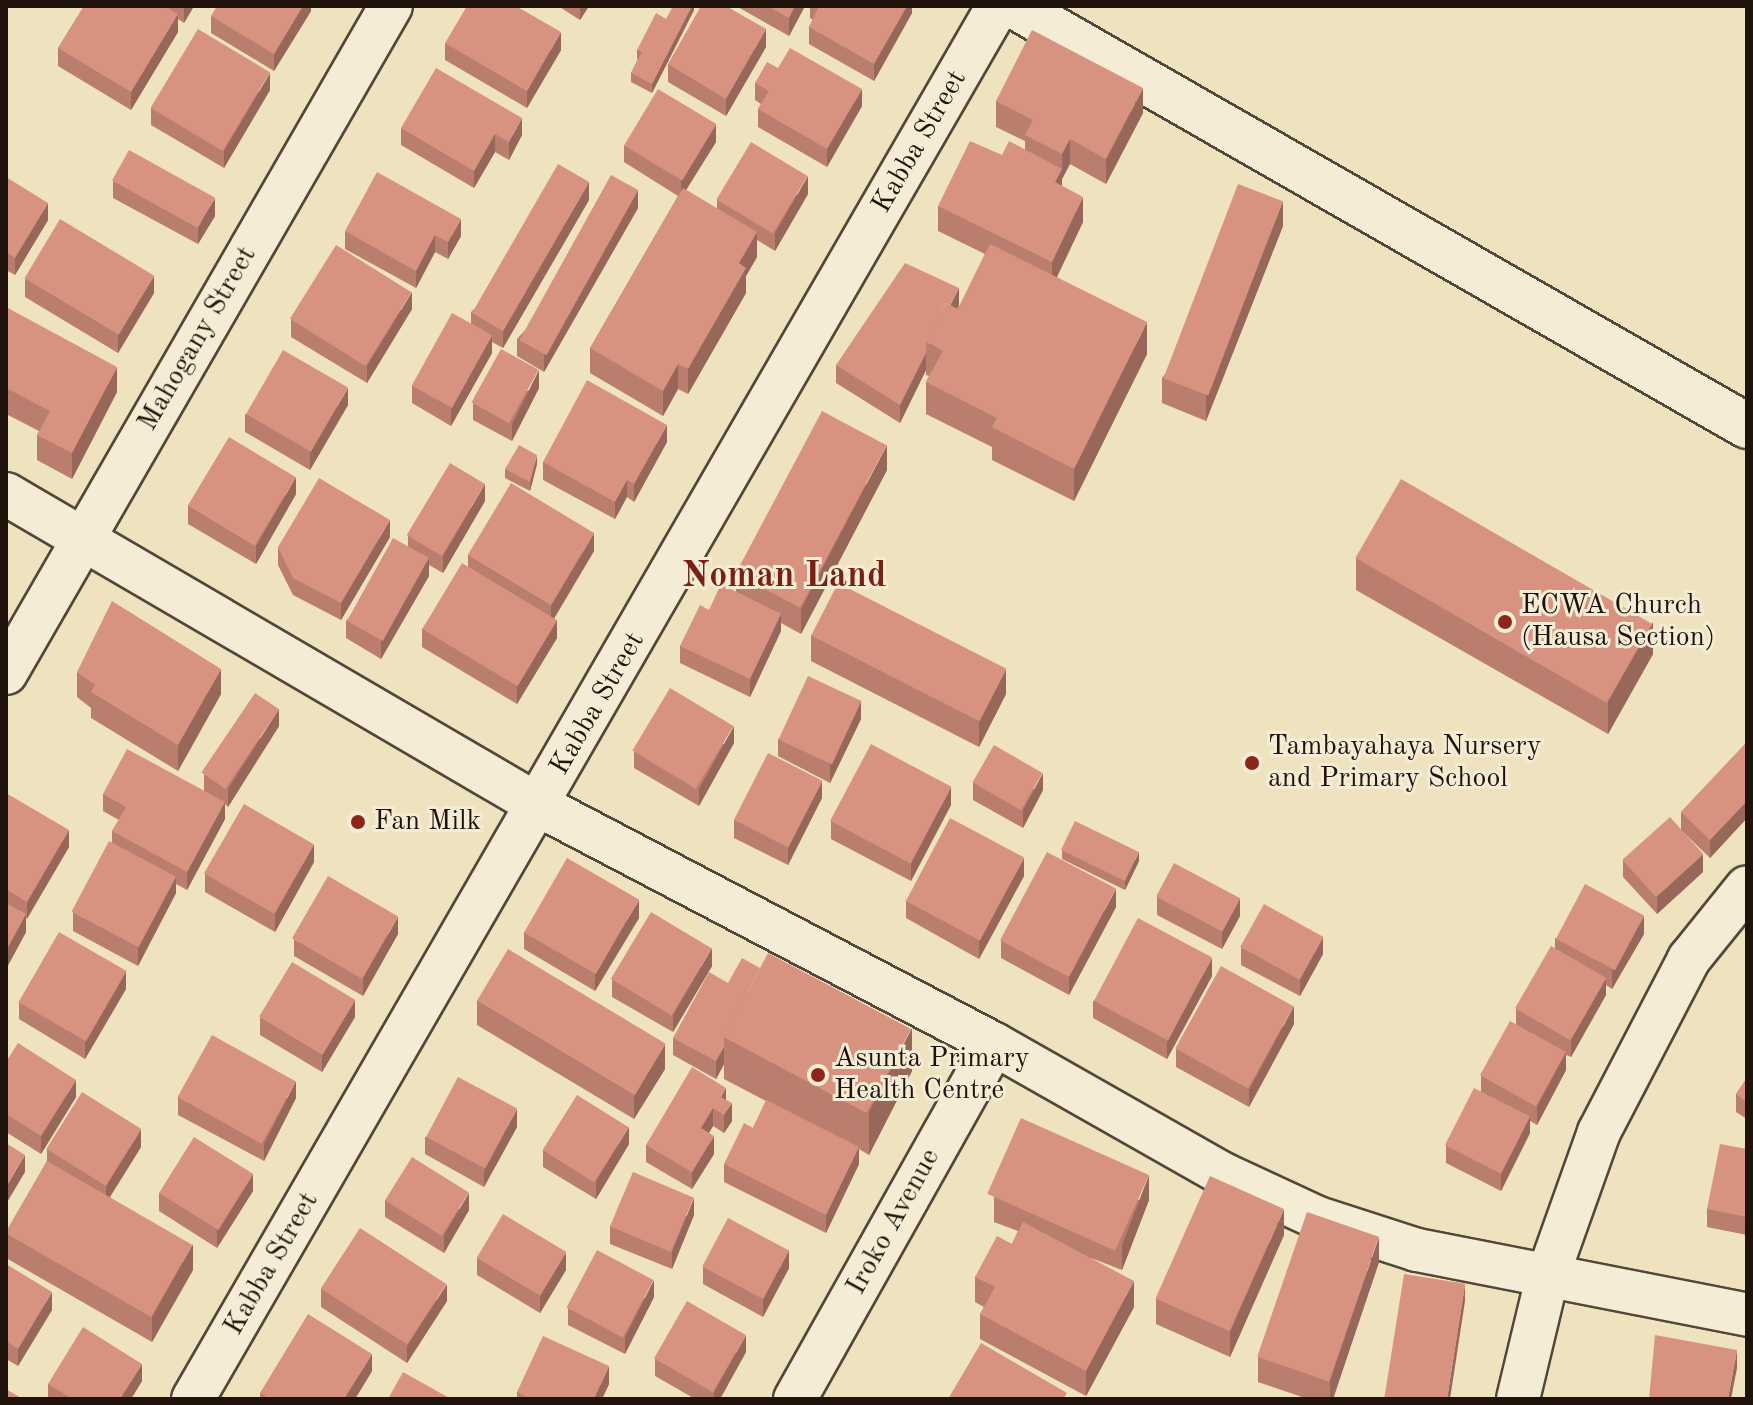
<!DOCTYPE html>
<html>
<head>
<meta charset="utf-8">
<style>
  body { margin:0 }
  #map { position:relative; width:1753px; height:1405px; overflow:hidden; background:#efe2bf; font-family:"Old Standard TT",serif }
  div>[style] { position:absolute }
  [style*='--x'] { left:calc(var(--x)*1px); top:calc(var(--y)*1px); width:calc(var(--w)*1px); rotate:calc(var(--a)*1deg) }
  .roads { filter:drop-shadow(2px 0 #534739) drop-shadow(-2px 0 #534739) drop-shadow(0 2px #534739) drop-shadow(0 -2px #534739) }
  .minor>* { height:42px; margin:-21px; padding:0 21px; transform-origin:21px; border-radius:21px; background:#f5ecd5 }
  .secondary>* { height:44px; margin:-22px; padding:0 22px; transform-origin:22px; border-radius:22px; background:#f5ecd5 }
  .wall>* { inset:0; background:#ba7e6e }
  .shaded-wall>* { inset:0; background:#97675a }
  .building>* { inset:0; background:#d89380; transform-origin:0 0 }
  .dots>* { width:22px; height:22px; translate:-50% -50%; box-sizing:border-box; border:4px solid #f5ecd5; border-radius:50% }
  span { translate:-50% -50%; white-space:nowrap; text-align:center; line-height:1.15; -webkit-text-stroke:6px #f5ecd5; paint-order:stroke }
  .street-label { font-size:28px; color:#1f130c }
  .poi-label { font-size:28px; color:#1f130c }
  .left { translate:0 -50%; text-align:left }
  .district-label { font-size:36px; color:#7a1f14; font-weight:700 }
  .frame { position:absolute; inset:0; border:8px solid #1f130c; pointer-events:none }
</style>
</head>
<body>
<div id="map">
  <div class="roads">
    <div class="minor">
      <i style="--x:6;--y:494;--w:618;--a:30.3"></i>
      <i style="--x:540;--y:806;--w:513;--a:27.66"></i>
      <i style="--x:994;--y:1044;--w:261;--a:29.6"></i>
      <i style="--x:1221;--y:1173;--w:107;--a:24.9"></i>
      <i style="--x:1318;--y:1218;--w:104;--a:17.9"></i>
      <i style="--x:1417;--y:1250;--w:336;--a:11.1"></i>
      <i style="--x:6;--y:673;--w:770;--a:-60.01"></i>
      <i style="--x:193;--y:1399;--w:1609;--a:-59.98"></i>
      <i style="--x:795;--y:1399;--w:407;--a:-60.7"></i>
      <i style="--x:1518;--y:1399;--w:124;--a:-76.5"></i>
      <i style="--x:1547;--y:1278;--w:155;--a:-70.4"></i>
      <i style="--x:1599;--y:1132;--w:195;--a:-62.5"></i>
      <i style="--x:1689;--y:959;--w:92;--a:-51.1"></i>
    </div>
    <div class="secondary">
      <i style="--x:1014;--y:6;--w:845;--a:29.81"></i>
    </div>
  </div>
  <div class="wall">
    <i style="clip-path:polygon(84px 6px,194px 6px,184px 23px,178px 19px,178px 32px,131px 110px,58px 66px,58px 48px)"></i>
    <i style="clip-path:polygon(311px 6px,311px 11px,274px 71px,211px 33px,211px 16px)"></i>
    <i style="clip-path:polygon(558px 6px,589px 6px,580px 20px)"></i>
    <i style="clip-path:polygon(694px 6px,694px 10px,652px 93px,631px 82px,631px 73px,638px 59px,637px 59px,637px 50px,666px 19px)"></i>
    <i style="clip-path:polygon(736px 6px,805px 6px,789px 36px)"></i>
    <i style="clip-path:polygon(810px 6px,912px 6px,912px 13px,874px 81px,809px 44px,809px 27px,813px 20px,810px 18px)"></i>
    <i style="clip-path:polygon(445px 43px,561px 50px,527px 108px,445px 60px)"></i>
    <i style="clip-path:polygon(766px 47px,726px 116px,668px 82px,668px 64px)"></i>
    <i style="clip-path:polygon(778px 68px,862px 106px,827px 167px,758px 127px,758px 109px,761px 104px,755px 100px,755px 83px)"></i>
    <i style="clip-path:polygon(270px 90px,224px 168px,151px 125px,151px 108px)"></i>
    <i style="clip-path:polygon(996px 101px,1143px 113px,1106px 184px,1070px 164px,1062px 179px,1062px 186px,1083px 222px,1057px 277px,1147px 354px,1074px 501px,992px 460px,992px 447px,926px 414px,926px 382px,929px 376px,926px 375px,926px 370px,900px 423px,836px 383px,836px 365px,959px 305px,958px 309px,985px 254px,938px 231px,938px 206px,1002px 155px,1025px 150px,1025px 141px,996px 127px)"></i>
    <i style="clip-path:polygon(401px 128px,522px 135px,509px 160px,495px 152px,474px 188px,401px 145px)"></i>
    <i style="clip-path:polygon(716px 142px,686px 190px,717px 209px,717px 200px,808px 194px,775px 251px,757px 240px,757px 257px,746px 276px,746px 293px,688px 394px,678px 389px,663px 416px,590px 373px,590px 348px,678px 196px,624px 162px,624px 145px)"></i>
    <i style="clip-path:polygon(6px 177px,48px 220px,15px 275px,6px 270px)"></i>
    <i style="clip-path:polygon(113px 181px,215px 216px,198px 244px,113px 198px)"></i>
    <i style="clip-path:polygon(589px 200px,503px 348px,492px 342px,492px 353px,451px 426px,412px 403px,412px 386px,471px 323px,471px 312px)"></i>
    <i style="clip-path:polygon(638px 208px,544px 372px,517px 356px,517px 339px)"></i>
    <i style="clip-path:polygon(1283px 226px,1206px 421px,1162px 403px,1162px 378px)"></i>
    <i style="clip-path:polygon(345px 231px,461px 236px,448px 259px,435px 252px,416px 288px,345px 249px)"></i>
    <i style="clip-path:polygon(25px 279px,154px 293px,118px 353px,25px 297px)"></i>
    <i style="clip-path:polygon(6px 307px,117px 392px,72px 479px,37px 460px,37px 435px,39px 431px,6px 414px)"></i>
    <i style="clip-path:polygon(412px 309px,367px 383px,291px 337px,291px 319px)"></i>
    <i style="clip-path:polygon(539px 388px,512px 441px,473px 420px,473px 403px)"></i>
    <i style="clip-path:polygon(348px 405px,310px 470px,245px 432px,245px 414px)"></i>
    <i style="clip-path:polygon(667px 442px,634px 502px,627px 497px,615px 519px,543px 480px,543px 462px)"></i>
    <i style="clip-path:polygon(537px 464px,530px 491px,505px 478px,505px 469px)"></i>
    <i style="clip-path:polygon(887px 470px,801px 634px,781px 623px,781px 631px,750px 697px,680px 663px,680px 646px,709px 610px,736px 592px,736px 574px)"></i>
    <i style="clip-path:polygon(296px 494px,256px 564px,188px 524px,188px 506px)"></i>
    <i style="clip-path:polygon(485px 501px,443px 573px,429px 565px,429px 576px,381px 659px,346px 638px,346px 621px,408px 547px,408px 536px)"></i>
    <i style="clip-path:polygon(390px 537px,341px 620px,293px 595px,278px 565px,278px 547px)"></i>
    <i style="clip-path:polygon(594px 551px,554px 619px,557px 638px,517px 704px,422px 647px,422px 629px,468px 567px,468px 555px)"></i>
    <i style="clip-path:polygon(1356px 558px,1653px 654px,1608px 734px,1356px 590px)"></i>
    <i style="clip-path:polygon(811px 635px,1006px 694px,979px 747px,811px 661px)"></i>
    <i style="clip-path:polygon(77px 672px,221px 694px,178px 771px,91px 718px,91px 708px,77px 697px)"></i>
    <i style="clip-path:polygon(861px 719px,830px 783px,778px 756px,778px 739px)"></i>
    <i style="clip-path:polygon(279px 726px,228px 807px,225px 804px,225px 819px,187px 890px,176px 884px,176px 893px,138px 966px,73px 931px,73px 913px,112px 843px,112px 831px,119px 820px,103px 811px,103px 794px,204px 791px,204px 774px)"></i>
    <i style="clip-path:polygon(1747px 742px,1747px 818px,1710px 858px,1683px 832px,1703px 872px,1657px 914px,1623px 877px,1623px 860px,1681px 830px,1681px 812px)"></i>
    <i style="clip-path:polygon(734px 743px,699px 806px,634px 768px,634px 751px)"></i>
    <i style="clip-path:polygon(973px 782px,1043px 790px,1023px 828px,973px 800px)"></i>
    <i style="clip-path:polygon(6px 793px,69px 847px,26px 919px,26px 932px,6px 969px)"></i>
    <i style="clip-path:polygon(822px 798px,788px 865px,734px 838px,734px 820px)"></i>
    <i style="clip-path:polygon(951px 805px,911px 881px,831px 839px,831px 821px)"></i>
    <i style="clip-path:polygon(1062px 850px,1139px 861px,1125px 890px,1062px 859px)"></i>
    <i style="clip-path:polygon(314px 862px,275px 932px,205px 892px,205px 874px)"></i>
    <i style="clip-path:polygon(1024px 876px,979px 959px,906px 918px,906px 901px)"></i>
    <i style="clip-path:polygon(1157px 897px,1240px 916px,1222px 949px,1157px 915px)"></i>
    <i style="clip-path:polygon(1116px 907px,1069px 995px,1001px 958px,1001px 941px)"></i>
    <i style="clip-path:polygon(639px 918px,595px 991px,524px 949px,524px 932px)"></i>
    <i style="clip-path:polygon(398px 934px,363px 996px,294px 956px,294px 939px)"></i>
    <i style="clip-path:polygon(1644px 934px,1612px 989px,1606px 985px,1606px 995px,1571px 1057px,1566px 1055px,1566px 1070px,1537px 1125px,1530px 1121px,1530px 1133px,1501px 1191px,1446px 1163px,1446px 1145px,1481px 1091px,1481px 1076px,1516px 1025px,1516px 1009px,1555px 949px,1555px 938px)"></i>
    <i style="clip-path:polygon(1241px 947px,1323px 954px,1300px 996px,1241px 965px)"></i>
    <i style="clip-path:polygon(712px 966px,673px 1032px,612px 997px,612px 979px)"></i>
    <i style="clip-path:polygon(1212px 976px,1167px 1059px,1093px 1018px,1093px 1001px)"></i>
    <i style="clip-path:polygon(728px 983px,912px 1071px,869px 1155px,859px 1149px,859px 1164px,826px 1233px,724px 1182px,724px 1164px,753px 1128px,766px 1101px,724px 1079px,724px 1064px,716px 1079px,673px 1055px,673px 1038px)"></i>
    <i style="clip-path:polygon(126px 989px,85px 1059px,19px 1019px,19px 1002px)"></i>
    <i style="clip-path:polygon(477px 1000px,665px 1069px,634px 1119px,477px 1025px)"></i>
    <i style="clip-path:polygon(355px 1017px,322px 1072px,260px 1035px,260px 1018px)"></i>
    <i style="clip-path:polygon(1294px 1024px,1249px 1107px,1176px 1067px,1176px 1049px)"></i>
    <i style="clip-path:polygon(6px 1062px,76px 1097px,41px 1154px,6px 1132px)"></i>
    <i style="clip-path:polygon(1747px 1078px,1747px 1119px,1736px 1112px,1736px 1094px)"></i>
    <i style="clip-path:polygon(178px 1097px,296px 1098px,264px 1161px,178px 1115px)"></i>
    <i style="clip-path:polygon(726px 1100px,732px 1121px,724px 1133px,713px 1126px,709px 1133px,714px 1154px,692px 1189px,646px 1162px,646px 1145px)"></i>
    <i style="clip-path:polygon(517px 1127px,484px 1187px,425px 1154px,425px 1137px)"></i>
    <i style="clip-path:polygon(629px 1144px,596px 1199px,543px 1167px,543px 1150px)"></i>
    <i style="clip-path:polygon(141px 1147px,110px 1197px,193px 1270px,152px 1342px,6px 1258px,6px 1232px,47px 1161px,47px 1149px)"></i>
    <i style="clip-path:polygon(1747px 1149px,1747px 1235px,1707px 1227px,1707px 1209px)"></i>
    <i style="clip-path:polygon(253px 1191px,217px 1248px,159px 1211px,159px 1193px)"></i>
    <i style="clip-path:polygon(994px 1196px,1149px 1200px,1122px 1270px,1091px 1258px,1134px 1307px,1086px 1396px,980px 1339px,980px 1314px,984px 1307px,975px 1302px,975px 1277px,1012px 1244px,1018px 1231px,994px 1222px)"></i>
    <i style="clip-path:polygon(385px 1200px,469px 1210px,444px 1253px,385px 1217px)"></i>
    <i style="clip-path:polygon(694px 1215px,672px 1269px,610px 1244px,610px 1226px)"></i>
    <i style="clip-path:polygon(1284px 1235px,1230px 1357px,1156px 1324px,1156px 1299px)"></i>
    <i style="clip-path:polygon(477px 1258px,566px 1270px,540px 1313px,477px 1275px)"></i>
    <i style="clip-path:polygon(1379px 1262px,1333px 1399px,1308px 1399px,1258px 1382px,1258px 1357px)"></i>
    <i style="clip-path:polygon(6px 1264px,52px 1310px,18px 1366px,6px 1359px)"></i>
    <i style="clip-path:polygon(703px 1267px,789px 1268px,763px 1317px,703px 1284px)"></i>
    <i style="clip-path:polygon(321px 1289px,447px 1301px,407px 1363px,321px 1307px)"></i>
    <i style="clip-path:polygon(654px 1297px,625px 1354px,568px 1325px,568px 1308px)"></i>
    <i style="clip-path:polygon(746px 1352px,720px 1399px,695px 1399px,655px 1376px,655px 1359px)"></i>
    <i style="clip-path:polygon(372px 1371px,355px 1399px,260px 1399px,260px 1393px)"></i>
    <i style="clip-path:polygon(142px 1381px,131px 1399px,48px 1399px,48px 1384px)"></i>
    <i style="clip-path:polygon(609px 1384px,602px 1399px,517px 1399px,517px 1392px)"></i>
  </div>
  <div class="shaded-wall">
    <i style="clip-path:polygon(184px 6px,194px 6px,184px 23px)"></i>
    <i style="clip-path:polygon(303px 6px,311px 6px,311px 11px,274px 71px,274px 54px)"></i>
    <i style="clip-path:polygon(580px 6px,589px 6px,580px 20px)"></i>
    <i style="clip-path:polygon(692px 6px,694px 6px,694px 10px,652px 93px,652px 84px)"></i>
    <i style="clip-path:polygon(795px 6px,805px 6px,789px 36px,789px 18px)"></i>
    <i style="clip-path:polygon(907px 6px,912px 6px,912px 13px,874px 81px,874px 64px)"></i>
    <i style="clip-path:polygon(178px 14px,178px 32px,131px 110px,131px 92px)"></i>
    <i style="clip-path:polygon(766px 29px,766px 47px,726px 116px,726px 99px)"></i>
    <i style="clip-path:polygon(561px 32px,561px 50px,527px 108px,527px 91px)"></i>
    <i style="clip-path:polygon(270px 73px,270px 90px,224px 168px,224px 151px)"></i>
    <i style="clip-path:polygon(1143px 88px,1143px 113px,1106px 184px,1106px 159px)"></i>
    <i style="clip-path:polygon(862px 89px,862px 106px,827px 167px,827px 149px)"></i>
    <i style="clip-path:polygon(522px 118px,522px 135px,509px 160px,509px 142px)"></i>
    <i style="clip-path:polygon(716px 124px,716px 142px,681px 198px,681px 181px)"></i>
    <i style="clip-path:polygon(495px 134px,495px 152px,474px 188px,474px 171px)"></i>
    <i style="clip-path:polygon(1070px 139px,1070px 164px,1062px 179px,1062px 194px,1055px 182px,1062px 169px,1062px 154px)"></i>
    <i style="clip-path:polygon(808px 176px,808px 194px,775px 251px,775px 233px)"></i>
    <i style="clip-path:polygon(589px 182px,589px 200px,503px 348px,503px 331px)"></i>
    <i style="clip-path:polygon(638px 190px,638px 208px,544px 372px,544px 355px)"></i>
    <i style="clip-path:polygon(1083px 197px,1083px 222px,1052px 287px,1052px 262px)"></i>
    <i style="clip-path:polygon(215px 198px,215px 216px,198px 244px,198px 226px)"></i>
    <i style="clip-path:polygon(1283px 201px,1283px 226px,1206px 421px,1206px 396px)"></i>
    <i style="clip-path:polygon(48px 203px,48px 220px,15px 275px,15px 258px)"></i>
    <i style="clip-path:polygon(461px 219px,461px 236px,448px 259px,448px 242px)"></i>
    <i style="clip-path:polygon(757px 232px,757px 257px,746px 276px,746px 293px,688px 394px,688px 369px,739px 263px)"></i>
    <i style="clip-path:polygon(435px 235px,435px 252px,416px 288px,416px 271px)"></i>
    <i style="clip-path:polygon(154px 276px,154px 293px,118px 353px,118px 335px)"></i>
    <i style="clip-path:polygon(959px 288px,959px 305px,937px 348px,930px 345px)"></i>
    <i style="clip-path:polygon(412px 292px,412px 309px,367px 383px,367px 366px)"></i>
    <i style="clip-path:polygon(1147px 322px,1147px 354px,1074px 501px,1074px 469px)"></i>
    <i style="clip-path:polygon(492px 335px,492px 353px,451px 426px,451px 408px)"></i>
    <i style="clip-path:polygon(926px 353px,926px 370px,900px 423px,900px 405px)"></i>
    <i style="clip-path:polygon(678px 364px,678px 389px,663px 416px,663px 391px)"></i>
    <i style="clip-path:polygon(117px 367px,117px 392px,72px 479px,72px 453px)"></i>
    <i style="clip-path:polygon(539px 370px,539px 388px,512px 441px,512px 424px)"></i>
    <i style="clip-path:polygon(348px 388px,348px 405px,310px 470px,310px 453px)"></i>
    <i style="clip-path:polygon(667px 425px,667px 442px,634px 502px,634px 484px)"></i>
    <i style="clip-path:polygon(887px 445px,887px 470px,801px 634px,801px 609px)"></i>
    <i style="clip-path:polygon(537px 455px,537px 464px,530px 491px,530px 482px)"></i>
    <i style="clip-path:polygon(296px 477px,296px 494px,256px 564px,256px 546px)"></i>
    <i style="clip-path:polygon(627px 480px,627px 497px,615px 519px,615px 502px)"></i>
    <i style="clip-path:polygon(485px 484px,485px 501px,443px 573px,443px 556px)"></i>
    <i style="clip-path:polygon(390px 520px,390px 537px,341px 620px,341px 603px)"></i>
    <i style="clip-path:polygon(594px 533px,594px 551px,551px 623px,551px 606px)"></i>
    <i style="clip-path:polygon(429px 558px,429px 576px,381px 659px,381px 641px)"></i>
    <i style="clip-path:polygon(781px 614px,781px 631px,750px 697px,750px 679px)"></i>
    <i style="clip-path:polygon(557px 620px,557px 638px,517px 704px,517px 687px)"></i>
    <i style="clip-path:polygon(1653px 622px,1653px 654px,1608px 734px,1608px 702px)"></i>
    <i style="clip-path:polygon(221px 669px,221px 694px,178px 771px,178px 745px)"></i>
    <i style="clip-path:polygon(1006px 669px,1006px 694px,979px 747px,979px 722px)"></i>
    <i style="clip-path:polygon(861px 701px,861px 719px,830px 783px,830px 765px)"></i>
    <i style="clip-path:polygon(279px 709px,279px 726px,228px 807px,228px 789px)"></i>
    <i style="clip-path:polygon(734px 726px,734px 743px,699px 806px,699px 789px)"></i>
    <i style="clip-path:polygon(1043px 773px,1043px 790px,1023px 828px,1023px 810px)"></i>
    <i style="clip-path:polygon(822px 781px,822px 798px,788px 865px,788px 848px)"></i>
    <i style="clip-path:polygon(951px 787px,951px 805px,911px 881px,911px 864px)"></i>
    <i style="clip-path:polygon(1747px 801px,1747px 818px,1710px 858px,1710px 840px)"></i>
    <i style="clip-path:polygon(225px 802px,225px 819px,187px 890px,187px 872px)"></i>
    <i style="clip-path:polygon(69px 830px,69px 847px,27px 919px,27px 902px)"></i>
    <i style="clip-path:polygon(314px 844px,314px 862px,275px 932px,275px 914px)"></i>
    <i style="clip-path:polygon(1139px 852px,1139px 861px,1125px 890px,1125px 881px)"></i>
    <i style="clip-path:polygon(1703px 854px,1703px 872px,1657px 914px,1657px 897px)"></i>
    <i style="clip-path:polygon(1024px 858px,1024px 876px,979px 959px,979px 941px)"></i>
    <i style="clip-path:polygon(176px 876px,176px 893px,138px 966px,138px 948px)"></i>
    <i style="clip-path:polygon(1116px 889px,1116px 907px,1069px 995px,1069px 977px)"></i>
    <i style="clip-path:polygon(1240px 898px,1240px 916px,1222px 949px,1222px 932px)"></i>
    <i style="clip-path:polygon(639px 900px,639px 918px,595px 991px,595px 974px)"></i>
    <i style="clip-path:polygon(26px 914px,26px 932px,6px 969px,6px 951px)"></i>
    <i style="clip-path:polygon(1644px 916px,1644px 934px,1612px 989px,1612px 971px)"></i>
    <i style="clip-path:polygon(398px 917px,398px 934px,363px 996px,363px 978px)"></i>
    <i style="clip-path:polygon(1323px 937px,1323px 954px,1300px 996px,1300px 979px)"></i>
    <i style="clip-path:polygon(712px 948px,712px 966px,673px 1032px,673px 1015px)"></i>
    <i style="clip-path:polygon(1212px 958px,1212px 976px,1167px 1059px,1167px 1042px)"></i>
    <i style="clip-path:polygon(126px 971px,126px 989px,85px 1059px,85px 1042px)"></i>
    <i style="clip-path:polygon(1606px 978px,1606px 995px,1571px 1057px,1571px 1040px)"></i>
    <i style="clip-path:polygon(355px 1000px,355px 1017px,322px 1072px,322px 1055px)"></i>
    <i style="clip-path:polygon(1294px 1006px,1294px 1024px,1249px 1107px,1249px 1090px)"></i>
    <i style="clip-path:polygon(912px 1028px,912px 1071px,869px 1155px,869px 1112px)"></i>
    <i style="clip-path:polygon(665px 1044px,665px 1069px,634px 1119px,634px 1094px)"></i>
    <i style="clip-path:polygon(724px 1047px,724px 1064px,716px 1079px,716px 1061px)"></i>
    <i style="clip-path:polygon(1566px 1052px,1566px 1070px,1537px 1125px,1537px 1107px)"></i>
    <i style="clip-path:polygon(76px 1080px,76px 1097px,41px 1154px,41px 1136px)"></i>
    <i style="clip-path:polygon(296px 1081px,296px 1098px,264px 1161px,264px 1144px)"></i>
    <i style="clip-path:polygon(726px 1088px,726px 1106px,721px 1114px,721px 1097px)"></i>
    <i style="clip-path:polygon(732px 1103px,732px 1121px,724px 1133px,724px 1115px)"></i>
    <i style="clip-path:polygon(713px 1108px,713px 1126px,701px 1146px,701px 1128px)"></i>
    <i style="clip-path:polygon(517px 1109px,517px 1127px,484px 1187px,484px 1170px)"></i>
    <i style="clip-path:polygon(1530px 1116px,1530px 1133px,1501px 1191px,1501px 1173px)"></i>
    <i style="clip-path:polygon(629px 1127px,629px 1144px,596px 1199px,596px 1181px)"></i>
    <i style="clip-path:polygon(141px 1129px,141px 1147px,106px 1203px,106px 1186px)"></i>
    <i style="clip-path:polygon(714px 1136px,714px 1154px,692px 1189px,692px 1172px)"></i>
    <i style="clip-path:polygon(859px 1147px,859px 1164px,826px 1233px,826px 1215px)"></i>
    <i style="clip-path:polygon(25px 1155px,25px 1172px,6px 1204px,6px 1187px)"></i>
    <i style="clip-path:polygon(253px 1174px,253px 1191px,217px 1248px,217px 1230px)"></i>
    <i style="clip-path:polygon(1149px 1175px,1149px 1200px,1122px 1270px,1122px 1245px)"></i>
    <i style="clip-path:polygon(469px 1193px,469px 1210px,444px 1253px,444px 1235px)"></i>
    <i style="clip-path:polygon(694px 1198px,694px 1215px,672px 1269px,672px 1252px)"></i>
    <i style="clip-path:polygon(1284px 1209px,1284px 1235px,1230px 1357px,1230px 1332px)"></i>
    <i style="clip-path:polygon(1379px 1237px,1379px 1262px,1333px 1399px,1330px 1399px,1330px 1381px)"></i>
    <i style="clip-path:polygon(193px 1244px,193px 1270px,152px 1342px,152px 1317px)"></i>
    <i style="clip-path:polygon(789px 1250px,789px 1268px,763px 1317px,763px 1300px)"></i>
    <i style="clip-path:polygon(566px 1252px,566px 1270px,540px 1313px,540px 1296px)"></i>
    <i style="clip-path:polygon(654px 1280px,654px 1297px,625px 1354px,625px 1337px)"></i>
    <i style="clip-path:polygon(1134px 1281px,1134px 1307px,1086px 1396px,1086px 1371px)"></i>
    <i style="clip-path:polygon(447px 1284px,447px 1301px,407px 1363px,407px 1346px)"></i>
    <i style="clip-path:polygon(1465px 1284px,1465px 1301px,1450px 1399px,1447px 1399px)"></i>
    <i style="clip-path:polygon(52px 1292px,52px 1310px,18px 1366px,18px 1349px)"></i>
    <i style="clip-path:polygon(746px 1335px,746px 1352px,720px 1399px,714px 1399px,714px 1392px)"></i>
    <i style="clip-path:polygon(1737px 1350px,1737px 1368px,1731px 1399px,1728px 1399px)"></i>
    <i style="clip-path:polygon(372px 1354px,372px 1371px,355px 1399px,344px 1399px)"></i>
    <i style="clip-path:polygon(142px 1364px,142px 1381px,131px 1399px,120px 1399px)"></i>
    <i style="clip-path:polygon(609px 1366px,609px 1384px,602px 1399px,594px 1399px)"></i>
  </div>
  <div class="building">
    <i style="clip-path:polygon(84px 6px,164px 6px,178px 14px,131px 92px,58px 48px)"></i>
    <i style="clip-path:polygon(217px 6px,303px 6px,274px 54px,211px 16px)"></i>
    <i style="clip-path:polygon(467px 6px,516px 6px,561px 32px,527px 91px,445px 43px)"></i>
    <i style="clip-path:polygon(673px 6px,692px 6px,652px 84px,631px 73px,642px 52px,637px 50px,656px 13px,666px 19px)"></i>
    <i style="clip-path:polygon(701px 6px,726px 6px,766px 29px,726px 99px,668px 64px)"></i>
    <i style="clip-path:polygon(767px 6px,795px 6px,789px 18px)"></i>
    <i style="clip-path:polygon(819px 6px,907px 6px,874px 64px,809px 27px)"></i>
    <i style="left:198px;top:29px;width:84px;height:92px;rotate:31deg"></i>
    <i style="clip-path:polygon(1032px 30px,1143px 88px,1106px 159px,1070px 139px,1062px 154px,1025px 135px,1033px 120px,996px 101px)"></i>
    <i style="clip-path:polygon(790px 48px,862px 89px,827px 149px,758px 109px,769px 91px,755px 83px,767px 62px,778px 68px)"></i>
    <i style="clip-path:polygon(436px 68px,522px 118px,509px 142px,495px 134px,474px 171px,401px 128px)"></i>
    <i style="left:658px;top:89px;width:68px;height:66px;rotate:31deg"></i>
    <i style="clip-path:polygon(970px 141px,1002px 155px,1009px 141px,1062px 169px,1055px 182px,1083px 197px,1052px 262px,938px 206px)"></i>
    <i style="left:751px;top:142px;width:66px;height:67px;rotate:31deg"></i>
    <i style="left:129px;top:150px;width:98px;height:35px;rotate:29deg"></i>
    <i style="left:558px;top:164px;width:36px;height:172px;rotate:30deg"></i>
    <i style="clip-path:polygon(377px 172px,461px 219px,448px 242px,435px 235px,416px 271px,345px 231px)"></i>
    <i style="left:611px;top:175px;width:31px;height:189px;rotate:29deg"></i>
    <i style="clip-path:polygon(6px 177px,48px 203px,15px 258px,6px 252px)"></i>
    <i style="left:1238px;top:184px;width:48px;height:208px;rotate:21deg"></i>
    <i style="clip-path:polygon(683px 188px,757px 232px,739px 263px,746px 268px,688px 369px,678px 364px,663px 391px,590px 348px)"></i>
    <i style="left:60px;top:219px;width:110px;height:69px;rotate:31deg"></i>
    <i style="clip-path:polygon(990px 244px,1147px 322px,1074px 469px,992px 427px,997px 418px,926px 382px,943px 351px,926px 342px,946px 303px,958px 309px)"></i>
    <i style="left:336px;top:245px;width:89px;height:87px;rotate:32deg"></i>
    <i style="clip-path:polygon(905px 263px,959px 288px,950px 305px,946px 303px,926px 342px,926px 353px,900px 405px,836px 365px)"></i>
    <i style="clip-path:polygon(6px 307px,117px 367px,72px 453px,37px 435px,50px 411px,6px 388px)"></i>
    <i style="left:452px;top:313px;width:46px;height:83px;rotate:29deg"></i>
    <i style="left:501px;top:349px;width:43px;height:61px;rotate:29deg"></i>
    <i style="left:283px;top:350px;width:75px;height:74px;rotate:30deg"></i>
    <i style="clip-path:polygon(587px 380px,667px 425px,634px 484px,627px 480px,615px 502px,543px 462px)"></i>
    <i style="left:822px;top:411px;width:73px;height:184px;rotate:28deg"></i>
    <i style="left:229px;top:437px;width:78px;height:80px;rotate:31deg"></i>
    <i style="clip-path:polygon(519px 445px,537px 455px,530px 482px,505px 469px)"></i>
    <i style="left:450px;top:463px;width:41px;height:84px;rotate:31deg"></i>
    <i style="clip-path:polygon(319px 478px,390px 520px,341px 603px,293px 578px,278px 547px)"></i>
    <i style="left:1401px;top:479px;width:290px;height:91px;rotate:30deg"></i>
    <i style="left:511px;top:483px;width:97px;height:84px;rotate:31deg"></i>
    <i style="left:393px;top:538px;width:41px;height:95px;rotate:29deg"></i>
    <i style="left:462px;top:563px;width:111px;height:77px;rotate:31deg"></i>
    <i style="left:838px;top:583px;width:189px;height:59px;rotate:27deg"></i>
    <i style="clip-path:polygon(721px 584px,781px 614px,750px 679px,680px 646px,700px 605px,709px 610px)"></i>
    <i style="clip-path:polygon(112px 601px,221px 669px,178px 745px,91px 692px,95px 685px,77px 672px)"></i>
    <i style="left:808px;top:676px;width:59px;height:70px;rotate:25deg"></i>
    <i style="left:670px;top:688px;width:74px;height:73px;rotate:31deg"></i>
    <i style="left:255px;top:693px;width:29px;height:96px;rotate:34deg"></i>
    <i style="clip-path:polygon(1747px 742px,1747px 801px,1710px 840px,1681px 812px)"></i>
    <i style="left:871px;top:744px;width:91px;height:87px;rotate:28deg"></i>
    <i style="left:994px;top:745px;width:56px;height:43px;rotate:30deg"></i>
    <i style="clip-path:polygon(127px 749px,225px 802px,187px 872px,112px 831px,126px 807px,103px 794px)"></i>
    <i style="left:768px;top:753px;width:61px;height:75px;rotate:27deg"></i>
    <i style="clip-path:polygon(6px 793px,69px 830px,27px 902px,6px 889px)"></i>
    <i style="left:244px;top:804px;width:81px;height:80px;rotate:30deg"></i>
    <i style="left:1670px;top:817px;width:50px;height:64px;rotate:48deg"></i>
    <i style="left:950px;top:818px;width:84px;height:94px;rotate:28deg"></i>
    <i style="left:1075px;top:821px;width:71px;height:32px;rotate:26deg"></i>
    <i style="left:109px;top:841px;width:76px;height:80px;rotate:28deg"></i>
    <i style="left:1047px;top:852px;width:78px;height:100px;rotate:28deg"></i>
    <i style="left:567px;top:858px;width:83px;height:86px;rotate:30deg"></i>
    <i style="left:1174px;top:863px;width:75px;height:38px;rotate:28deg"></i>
    <i style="left:328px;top:876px;width:81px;height:72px;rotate:30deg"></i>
    <i style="left:1585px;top:884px;width:67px;height:62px;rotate:28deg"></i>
    <i style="clip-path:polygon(6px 903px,26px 914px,6px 951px)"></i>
    <i style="left:1264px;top:904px;width:68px;height:49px;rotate:29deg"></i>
    <i style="left:651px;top:912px;width:71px;height:78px;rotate:31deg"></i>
    <i style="left:1138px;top:918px;width:84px;height:94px;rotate:28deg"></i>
    <i style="left:59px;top:932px;width:78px;height:81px;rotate:30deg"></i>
    <i style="left:1551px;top:946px;width:64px;height:72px;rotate:30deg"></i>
    <i style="left:508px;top:949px;width:184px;height:60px;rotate:31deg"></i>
    <i style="left:768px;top:953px;width:162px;height:95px;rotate:28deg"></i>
    <i style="clip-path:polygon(742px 958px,760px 968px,724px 1037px,724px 1047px,716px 1061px,673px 1038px,709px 972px,728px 983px)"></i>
    <i style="left:292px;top:962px;width:74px;height:64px;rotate:31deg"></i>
    <i style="left:1221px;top:966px;width:83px;height:94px;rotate:29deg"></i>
    <i style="left:1510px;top:1021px;width:64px;height:62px;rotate:29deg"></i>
    <i style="left:212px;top:1035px;width:96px;height:71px;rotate:29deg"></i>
    <i style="clip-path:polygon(18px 1043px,76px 1080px,41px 1136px,6px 1114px,6px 1062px)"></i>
    <i style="clip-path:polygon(692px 1067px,726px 1088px,721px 1097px,732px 1103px,724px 1115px,713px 1108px,701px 1128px,714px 1136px,692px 1172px,646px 1145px)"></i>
    <i style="left:458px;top:1077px;width:67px;height:68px;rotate:28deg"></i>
    <i style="clip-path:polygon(1747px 1078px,1747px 1102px,1736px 1094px)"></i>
    <i style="left:1474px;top:1088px;width:63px;height:64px;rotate:27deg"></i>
    <i style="left:82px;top:1092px;width:70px;height:67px;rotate:32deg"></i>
    <i style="left:577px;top:1095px;width:61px;height:65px;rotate:32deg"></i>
    <i style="clip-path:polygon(766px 1100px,859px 1147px,826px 1215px,724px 1164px,744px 1123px,753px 1128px)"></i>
    <i style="left:1021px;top:1118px;width:140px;height:83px;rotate:24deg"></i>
    <i style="left:194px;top:1137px;width:70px;height:66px;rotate:32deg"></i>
    <i style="clip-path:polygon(6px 1143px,25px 1155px,6px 1187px)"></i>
    <i style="clip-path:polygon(1720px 1144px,1747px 1149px,1747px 1217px,1707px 1209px)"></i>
    <i style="left:412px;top:1157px;width:67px;height:51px;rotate:32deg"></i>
    <i style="left:47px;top:1161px;width:168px;height:83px;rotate:30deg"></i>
    <i style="left:633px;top:1172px;width:66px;height:59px;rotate:23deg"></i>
    <i style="left:1210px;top:1176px;width:81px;height:134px;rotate:24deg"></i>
    <i style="left:1307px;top:1212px;width:76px;height:153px;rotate:19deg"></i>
    <i style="left:503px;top:1214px;width:74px;height:51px;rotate:31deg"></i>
    <i style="left:728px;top:1218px;width:69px;height:55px;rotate:28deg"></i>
    <i style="clip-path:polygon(1023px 1222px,1134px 1281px,1086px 1371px,980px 1314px,995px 1287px,975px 1277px,997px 1236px,1012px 1244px)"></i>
    <i style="left:360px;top:1228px;width:103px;height:72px;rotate:33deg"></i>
    <i style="left:597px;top:1250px;width:64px;height:65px;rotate:28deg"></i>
    <i style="clip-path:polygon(6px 1264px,52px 1292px,18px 1349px,6px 1341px)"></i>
    <i style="left:1404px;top:1274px;width:62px;height:126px;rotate:9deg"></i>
    <i style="left:687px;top:1301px;width:68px;height:66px;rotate:30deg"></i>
    <i style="clip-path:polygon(308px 1314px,372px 1354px,344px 1399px,270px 1399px,260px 1393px)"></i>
    <i style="clip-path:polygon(83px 1327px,142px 1364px,120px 1399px,73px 1399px,48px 1384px)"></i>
    <i style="clip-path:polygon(1655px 1335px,1737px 1350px,1728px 1399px,1649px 1399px)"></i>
    <i style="clip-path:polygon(543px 1336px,609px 1366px,594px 1399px,531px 1399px,517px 1392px)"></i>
    <i style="clip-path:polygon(981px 1343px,1067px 1393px,1063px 1399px,948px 1399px)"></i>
    <i style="clip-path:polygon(403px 1372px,451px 1399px,388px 1399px)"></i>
    <i style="clip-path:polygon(6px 1389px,23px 1399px,6px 1399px)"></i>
  </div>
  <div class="dots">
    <i style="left:1505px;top:622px;background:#8f2418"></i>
    <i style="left:1252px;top:763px;background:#8f2418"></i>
    <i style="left:358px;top:822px;background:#8f2418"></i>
    <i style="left:818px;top:1075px;background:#8f2418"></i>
  </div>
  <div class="street-label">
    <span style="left:920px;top:142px;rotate:-60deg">Kabba Street</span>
    <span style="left:198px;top:339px;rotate:-60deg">Mahogany Street</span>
    <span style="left:598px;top:704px;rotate:-60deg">Kabba Street</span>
    <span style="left:894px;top:1222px;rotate:-61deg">Iroko Avenue</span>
    <span style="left:272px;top:1264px;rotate:-60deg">Kabba Street</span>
  </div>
  <div class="poi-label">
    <span class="left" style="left:1521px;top:622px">ECWA Church<br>(Hausa Section)</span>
    <span class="left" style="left:1268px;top:763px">Tambayahaya Nursery<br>and Primary School</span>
    <span class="left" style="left:374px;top:822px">Fan Milk</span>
    <span class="left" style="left:834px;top:1075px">Asunta Primary<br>Health Centre</span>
  </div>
  <div class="district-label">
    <span style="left:784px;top:578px">Noman Land</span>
  </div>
  <div class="frame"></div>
</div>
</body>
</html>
